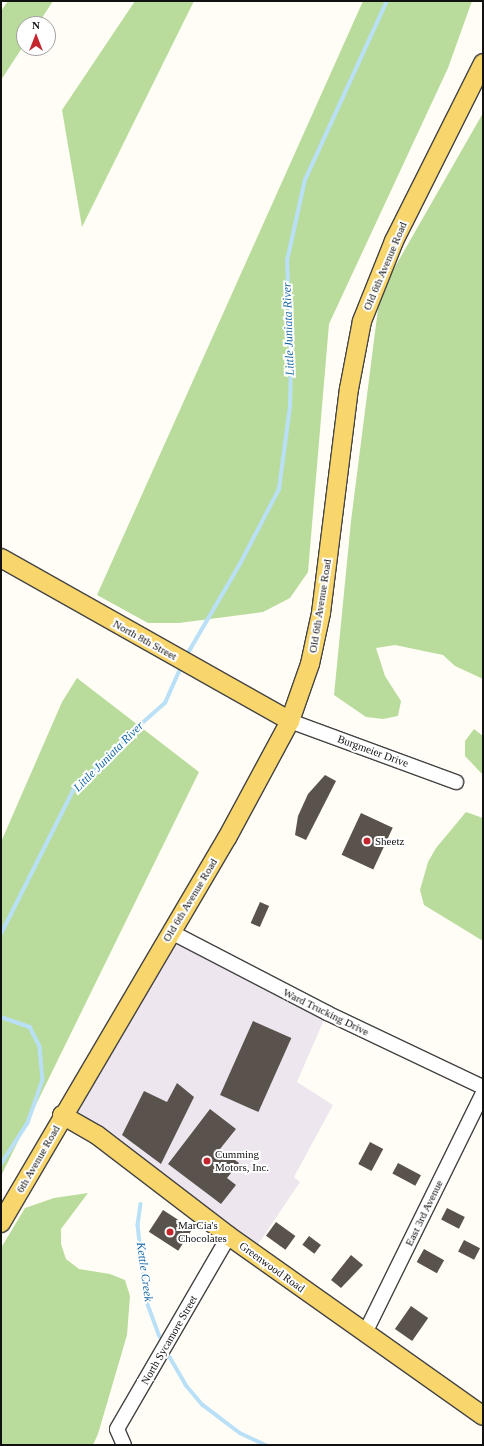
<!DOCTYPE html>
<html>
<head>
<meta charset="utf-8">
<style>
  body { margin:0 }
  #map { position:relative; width:484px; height:1446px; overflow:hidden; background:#fffdf5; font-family:Georgia,serif }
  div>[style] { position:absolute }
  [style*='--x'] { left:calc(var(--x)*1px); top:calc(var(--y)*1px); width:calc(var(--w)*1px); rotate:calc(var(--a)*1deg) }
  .industrial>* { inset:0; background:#eee6ef }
  .forest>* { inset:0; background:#b9dc9c }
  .stream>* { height:3.5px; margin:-1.75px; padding:0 1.75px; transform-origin:1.75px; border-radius:1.75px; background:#b9e0f7 }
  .building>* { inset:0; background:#5a524d; transform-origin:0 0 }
  .roads { filter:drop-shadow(1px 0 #444) drop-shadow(-1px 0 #444) drop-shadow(0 1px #444) drop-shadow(0 -1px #444) }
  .minor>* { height:14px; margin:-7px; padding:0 7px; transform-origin:7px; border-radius:7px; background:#fff }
  .major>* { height:18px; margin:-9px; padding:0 9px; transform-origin:9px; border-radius:9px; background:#f9d66b }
  .dots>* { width:11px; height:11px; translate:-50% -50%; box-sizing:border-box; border:2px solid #fff; border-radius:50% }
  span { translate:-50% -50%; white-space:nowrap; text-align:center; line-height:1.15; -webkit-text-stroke:4px #fff; paint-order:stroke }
  .street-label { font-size:11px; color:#111 }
  .poi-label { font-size:11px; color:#111 }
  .left { translate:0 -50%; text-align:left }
  .water-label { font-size:12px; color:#1768a6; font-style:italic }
  .frame { position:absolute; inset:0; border:2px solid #111; pointer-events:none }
  .north { position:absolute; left:16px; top:16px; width:40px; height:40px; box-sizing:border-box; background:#fff; border:1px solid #a0a0a0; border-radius:50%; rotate:0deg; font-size:11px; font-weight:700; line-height:16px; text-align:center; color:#111 }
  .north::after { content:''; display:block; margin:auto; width:14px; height:18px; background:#c4262e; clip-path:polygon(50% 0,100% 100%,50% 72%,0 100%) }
</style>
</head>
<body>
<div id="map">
  <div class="industrial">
    <i style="clip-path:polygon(171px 932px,327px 1013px,297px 1082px,333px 1105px,294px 1177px,300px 1182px,255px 1249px,66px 1112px)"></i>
  </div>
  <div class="forest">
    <i style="clip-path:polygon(8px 1px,53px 1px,38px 24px,24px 24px,24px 45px,1px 80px,1px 11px)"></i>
    <i style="clip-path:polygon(135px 1px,194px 1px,82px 227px,62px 110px)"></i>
    <i style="clip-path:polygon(363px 1px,472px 1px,448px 68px,329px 324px,308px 572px,290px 598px,263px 612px,179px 623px,148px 623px,97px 595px)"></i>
    <i style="clip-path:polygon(483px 113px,483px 679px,455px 666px,443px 655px,395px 645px,376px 648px,385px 676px,401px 701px,398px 716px,383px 719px,366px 717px,334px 695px,351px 521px,380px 293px)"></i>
    <i style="clip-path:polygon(77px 678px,199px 772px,1px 1176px,1px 842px,62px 702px)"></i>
    <i style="clip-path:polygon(474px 729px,483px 736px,483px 775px,465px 756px,465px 741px)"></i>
    <i style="clip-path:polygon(466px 812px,483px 818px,483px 941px,424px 905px,420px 890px,428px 862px,436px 848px)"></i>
    <i style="clip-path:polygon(88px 1193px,61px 1229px,61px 1244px,66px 1259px,79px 1269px,110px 1274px,125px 1280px,130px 1296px,127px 1335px,98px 1434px,93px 1445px,1px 1445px,1px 1248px,25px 1208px,54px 1198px)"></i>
  </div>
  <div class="stream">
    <i style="--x:188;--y:653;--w:103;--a:-59.7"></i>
    <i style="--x:240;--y:564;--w:85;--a:-62.5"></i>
    <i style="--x:279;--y:489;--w:83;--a:-82.4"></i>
    <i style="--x:290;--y:407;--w:44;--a:-88.7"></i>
    <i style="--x:291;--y:363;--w:102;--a:-92.2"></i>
    <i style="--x:287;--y:261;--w:83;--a:-77.5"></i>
    <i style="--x:305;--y:180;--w:197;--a:-65.4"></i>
    <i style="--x:1;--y:934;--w:160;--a:-63.3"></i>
    <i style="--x:73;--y:791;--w:82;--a:-45"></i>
    <i style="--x:131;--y:733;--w:45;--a:-41.4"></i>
    <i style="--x:165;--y:703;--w:35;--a:-66"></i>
    <i style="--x:1;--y:1017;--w:31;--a:19"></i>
    <i style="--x:30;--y:1027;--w:22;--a:63"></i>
    <i style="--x:40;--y:1047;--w:33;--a:85"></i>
    <i style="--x:43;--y:1080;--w:46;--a:109.2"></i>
    <i style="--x:28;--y:1123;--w:50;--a:122.7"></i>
    <i style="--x:141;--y:1204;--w:21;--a:98"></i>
    <i style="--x:138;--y:1225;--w:74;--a:83.8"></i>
    <i style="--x:146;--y:1299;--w:40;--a:69.8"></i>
    <i style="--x:170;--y:1357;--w:32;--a:60"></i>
    <i style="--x:186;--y:1385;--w:26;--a:50"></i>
    <i style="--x:203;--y:1405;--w:46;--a:37.1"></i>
    <i style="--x:240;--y:1433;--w:29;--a:25"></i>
  </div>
  <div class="building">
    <i style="clip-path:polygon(325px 775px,336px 781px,306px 840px,295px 835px,298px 816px,308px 794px)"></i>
    <i style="left:361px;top:813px;width:35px;height:46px;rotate:25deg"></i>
    <i style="left:260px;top:902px;width:10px;height:23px;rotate:24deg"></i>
    <i style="left:253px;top:1021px;width:42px;height:81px;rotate:24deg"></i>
    <i style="clip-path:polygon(177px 1083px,194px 1097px,161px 1164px,122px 1135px,144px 1091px,167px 1102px)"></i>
    <i style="clip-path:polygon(210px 1109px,236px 1129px,220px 1149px,239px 1163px,227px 1178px,236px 1185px,221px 1204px,168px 1164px)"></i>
    <i style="left:370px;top:1142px;width:15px;height:25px;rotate:28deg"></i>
    <i style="left:398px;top:1163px;width:26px;height:12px;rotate:28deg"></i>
    <i style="left:447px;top:1208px;width:20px;height:13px;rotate:27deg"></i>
    <i style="left:163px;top:1210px;width:35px;height:26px;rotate:33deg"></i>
    <i style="left:276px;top:1222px;width:24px;height:17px;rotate:36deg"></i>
    <i style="left:309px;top:1236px;width:15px;height:11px;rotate:37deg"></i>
    <i style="left:464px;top:1240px;width:18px;height:13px;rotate:27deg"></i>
    <i style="left:424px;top:1249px;width:23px;height:15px;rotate:29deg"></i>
    <i style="clip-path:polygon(351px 1255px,363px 1265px,341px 1288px,331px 1280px)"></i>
    <i style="left:411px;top:1306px;width:21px;height:28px;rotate:35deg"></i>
  </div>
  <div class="roads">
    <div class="minor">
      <i style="--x:290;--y:721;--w:177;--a:20.2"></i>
      <i style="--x:171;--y:932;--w:176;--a:27.4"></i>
      <i style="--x:327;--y:1013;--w:173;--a:25.4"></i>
      <i style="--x:365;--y:1333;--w:267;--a:-63.8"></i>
      <i style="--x:124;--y:1445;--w:17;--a:-114"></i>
      <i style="--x:117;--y:1429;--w:223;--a:-59.9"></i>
    </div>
    <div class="major">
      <i style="--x:1;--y:558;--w:332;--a:29.4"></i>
      <i style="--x:62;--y:1115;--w:40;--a:29.7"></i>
      <i style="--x:97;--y:1135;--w:166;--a:37.4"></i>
      <i style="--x:229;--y:1236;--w:311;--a:35.3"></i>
      <i style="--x:1;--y:1223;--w:446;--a:-59.6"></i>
      <i style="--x:227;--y:838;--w:133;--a:-61.7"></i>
      <i style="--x:290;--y:721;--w:60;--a:-70.7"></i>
      <i style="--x:310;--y:664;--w:52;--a:-77.8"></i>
      <i style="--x:321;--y:613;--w:226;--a:-82.9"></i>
      <i style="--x:349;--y:389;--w:69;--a:-79.2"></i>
      <i style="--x:362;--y:321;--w:86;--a:-68.2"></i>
      <i style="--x:394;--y:241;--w:199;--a:-63.4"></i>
    </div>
  </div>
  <div class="dots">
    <i style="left:367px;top:841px;background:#c4262e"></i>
    <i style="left:207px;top:1161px;background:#c4262e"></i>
    <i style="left:170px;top:1232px;background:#c4262e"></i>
  </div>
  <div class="street-label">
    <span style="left:385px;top:266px;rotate:-67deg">Old 6th Avenue Road</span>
    <span style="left:320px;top:606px;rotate:-81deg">Old 6th Avenue Road</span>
    <span style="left:145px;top:640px;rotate:29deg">North 8th Street</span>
    <span style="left:373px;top:751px;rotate:20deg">Burgmeier Drive</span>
    <span style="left:190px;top:900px;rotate:-59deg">Old 6th Avenue Road</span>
    <span style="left:326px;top:1012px;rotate:26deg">Ward Trucking Drive</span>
    <span style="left:38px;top:1159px;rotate:-60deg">6th Avenue Road</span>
    <span style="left:424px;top:1213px;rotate:-64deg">East 3rd Avenue</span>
    <span style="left:272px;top:1267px;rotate:36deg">Greenwood Road</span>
    <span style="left:169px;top:1340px;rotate:-60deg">North Sycamore Street</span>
  </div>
  <div class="poi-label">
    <span class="left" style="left:375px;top:841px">Sheetz</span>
    <span class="left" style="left:215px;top:1161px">Cumming<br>Motors, Inc.</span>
    <span class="left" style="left:178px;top:1232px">MarCia's<br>Chocolates</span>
  </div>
  <div class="water-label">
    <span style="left:289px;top:329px;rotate:-92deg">Little Juniata River</span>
    <span style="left:109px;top:757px;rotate:-45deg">Little Juniata River</span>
    <span style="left:144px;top:1272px;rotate:82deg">Kettle Creek</span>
  </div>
  <div class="frame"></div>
  <div class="north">N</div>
</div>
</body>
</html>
